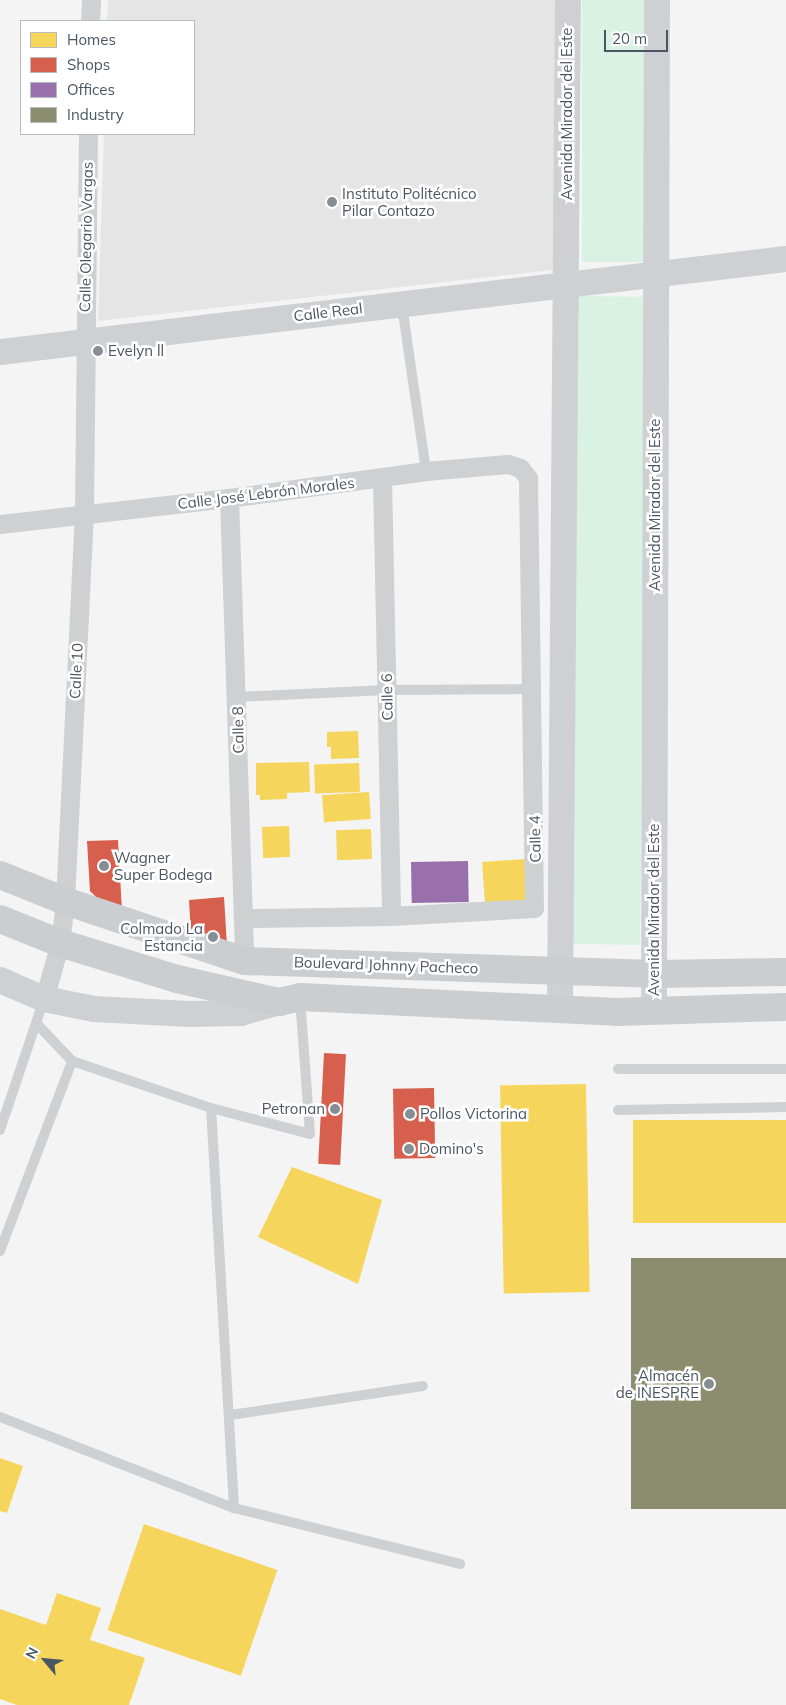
<!DOCTYPE html>
<html>
<head>
<meta charset="utf-8">
<style>
  body { margin:0 }
  #map { position:relative; width:786px; height:1705px; overflow:hidden; background:#f4f4f4; font-family:Mulish,sans-serif }
  div>[style] { position:absolute }
  [style*='--x'] { left:calc(var(--x)*1px); top:calc(var(--y)*1px); width:calc(var(--w)*1px); rotate:calc(var(--a)*1deg) }
  .education>* { inset:0; background:#e6e5e6 }
  .green>* { inset:0; background:#d9f2e3; transform-origin:0 0 }
  .homes>* { inset:0; background:#f6d55c; transform-origin:0 0 }
  .shops>* { inset:0; background:#d6604d; transform-origin:0 0 }
  .offices>* { inset:0; background:#9970ab; transform-origin:0 0 }
  .industry>* { inset:0; background:#8c8c6e; transform-origin:0 0 }
  .lane>* { height:10px; margin:-5px; padding:0 5px; transform-origin:5px; border-radius:5px; background:#ced0d2 }
  .street>* { height:19px; margin:-9.5px; padding:0 9.5px; transform-origin:9.5px; border-radius:9.5px; background:#ced0d2 }
  .secondary>* { height:26px; margin:-13px; padding:0 13px; transform-origin:13px; border-radius:13px; background:#ced0d4 }
  .primary>* { height:28px; margin:-14px; padding:0 14px; transform-origin:14px; border-radius:14px; background:#caced1 }
  .dots>* { width:14px; height:14px; translate:-50% -50%; box-sizing:border-box; border:2px solid #fff; border-radius:50% }
  span { translate:-50% -50%; white-space:nowrap; text-align:center; line-height:1.15; -webkit-text-stroke:5px #fff; paint-order:stroke }
  .street-label { font-size:15px; color:#4a5661 }
  .poi-label { font-size:15px; color:#4a5661 }
  .left { translate:0 -50%; text-align:left }
  .right { translate:-100% -50%; text-align:right }
  .legend { position:absolute; left:20px; top:20px; width:175px; height:115px; box-sizing:border-box; background:#fff; border:1px solid #b7bbc0; margin:0; padding:6px 9px; list-style:none; font-size:15px; color:#4a5661 }
  .legend li { display:flex; align-items:center; gap:10px; height:25px }
  .legend b { width:25px; border:1px solid #b7bbc0 }
  .north { position:absolute; left:20px; top:1635px; width:50px; height:50px; -webkit-text-stroke:4px #fff; paint-order:stroke; rotate:298deg; font-size:14px; font-weight:700; line-height:20px; text-align:center; color:#4a5661 }
  .north::after { content:''; display:block; margin:auto; width:18px; height:22px; background:#4a5661; clip-path:polygon(50% 0,100% 100%,50% 72%,0 100%) }
  .scale { position:absolute; left:604px; top:30px; width:64px; height:22px; box-sizing:border-box; border:2px solid #4a5661; border-top:0; padding-left:6px; font-size:15px; line-height:18px; white-space:nowrap; color:#4a5661; -webkit-text-stroke:4px #fff; paint-order:stroke }
</style>
</head>
<body>
<div id="map">
  <div class="education">
    <i style="clip-path:polygon(108px 0,562px 0,561px 269px,98px 321px,104px 134px,194px 134px,194px 21px,107px 21px)"></i>
  </div>
  <div class="green">
    <i style="left:582px;top:0;width:66px;height:262px"></i>
    <i style="left:651px;top:297px;width:648px;height:73px;rotate:91deg"></i>
  </div>
  <div class="homes">
    <i style="clip-path:polygon(358px 731px,359px 758px,331px 759px,331px 747px,327px 747px,327px 732px)"></i>
    <i style="clip-path:polygon(309px 762px,310px 792px,287px 793px,287px 799px,260px 800px,260px 795px,256px 795px,256px 763px)"></i>
    <i style="left:359px;top:763px;width:29px;height:45px;rotate:88deg"></i>
    <i style="left:369px;top:792px;width:27px;height:47px;rotate:86deg"></i>
    <i style="left:289px;top:826px;width:31px;height:27px;rotate:88deg"></i>
    <i style="left:371px;top:829px;width:30px;height:35px;rotate:88deg"></i>
    <i style="left:525px;top:859px;width:41px;height:43px;rotate:86deg"></i>
    <i style="left:586px;top:1084px;width:208px;height:86px;rotate:89deg"></i>
    <i style="left:786px;top:1120px;width:103px;height:153px;rotate:90deg"></i>
    <i style="clip-path:polygon(292px 1167px,382px 1200px,358px 1284px,258px 1237px)"></i>
    <i style="clip-path:polygon(0 1458px,23px 1466px,7px 1513px,0 1511px)"></i>
    <i style="left:144px;top:1524px;width:141px;height:112px;rotate:19deg"></i>
    <i style="clip-path:polygon(57px 1593px,101px 1608px,90px 1640px,145px 1658px,129px 1705px,17px 1705px,0 1699px,0 1609px,46px 1625px)"></i>
  </div>
  <div class="shops">
    <i style="clip-path:polygon(118px 840px,122px 911px,104px 905px,90px 891px,87px 841px)"></i>
    <i style="clip-path:polygon(224px 897px,227px 946px,191px 935px,189px 900px)"></i>
    <i style="left:324px;top:1053px;width:22px;height:111px;rotate:3deg"></i>
    <i style="left:434px;top:1088px;width:70px;height:41px;rotate:89deg"></i>
  </div>
  <div class="offices">
    <i style="left:468px;top:861px;width:41px;height:57px;rotate:89deg"></i>
  </div>
  <div class="industry">
    <i style="left:786px;top:1258px;width:251px;height:155px;rotate:90deg"></i>
  </div>
  <div class="lane">
    <i style="--x:402;--y:306;--w:167;--a:81.7"></i>
    <i style="--x:237;--y:697;--w:150;--a:-2.7"></i>
    <i style="--x:387;--y:690;--w:145;--a:-0.4"></i>
    <i style="--x:37;--y:1024;--w:51;--a:46.6"></i>
    <i style="--x:72;--y:1061;--w:147;--a:18.7"></i>
    <i style="--x:211;--y:1108;--w:401;--a:86.7"></i>
    <i style="--x:618;--y:1069;--w:168;--a:0"></i>
    <i style="--x:211;--y:1108;--w:102;--a:14.7"></i>
    <i style="--x:310;--y:1134;--w:136;--a:-94.2"></i>
    <i style="--x:618;--y:1110;--w:168;--a:-1"></i>
    <i style="--x:0;--y:1130;--w:138;--a:-71.4"></i>
    <i style="--x:0;--y:1251;--w:203;--a:-69.2"></i>
    <i style="--x:231;--y:1415;--w:194;--a:-8.6"></i>
    <i style="--x:0;--y:1417;--w:251;--a:21.3"></i>
    <i style="--x:234;--y:1508;--w:233;--a:13.9"></i>
  </div>
  <div class="street">
    <i style="--x:90;--y:21;--w:21;--a:-87"></i>
    <i style="--x:382;--y:478;--w:438;--a:88.8"></i>
    <i style="--x:229;--y:498;--w:463;--a:88.1"></i>
    <i style="--x:0;--y:524;--w:230;--a:-6.5"></i>
    <i style="--x:229;--y:498;--w:199;--a:-7.8"></i>
    <i style="--x:426;--y:471;--w:82;--a:-4.9"></i>
    <i style="--x:508;--y:464;--w:13;--a:18"></i>
    <i style="--x:520;--y:468;--w:13;--a:51"></i>
    <i style="--x:528;--y:478;--w:430;--a:89.2"></i>
    <i style="--x:534;--y:908;--w:143;--a:176.8"></i>
    <i style="--x:391;--y:916;--w:148;--a:179.2"></i>
    <i style="--x:44;--y:999;--w:58;--a:-74.1"></i>
    <i style="--x:60;--y:943;--w:42;--a:-83.2"></i>
    <i style="--x:65;--y:901;--w:387;--a:-87.2"></i>
    <i style="--x:84;--y:514;--w:380;--a:-89.4"></i>
  </div>
  <div class="secondary">
    <i style="--x:0;--y:352;--w:791;--a:-6.75"></i>
    <i style="--x:0;--y:980;--w:48;--a:23.4"></i>
    <i style="--x:44;--y:999;--w:51;--a:11.3"></i>
    <i style="--x:94;--y:1009;--w:95;--a:3"></i>
    <i style="--x:189;--y:1014;--w:52;--a:-1.1"></i>
    <i style="--x:241;--y:1013;--w:40;--a:-16"></i>
    <i style="--x:560;--y:1009;--w:1009;--a:-89.55"></i>
    <i style="--x:654;--y:1011;--w:1011;--a:-89.83"></i>
  </div>
  <div class="primary">
    <i style="--x:0;--y:875;--w:70;--a:21.8"></i>
    <i style="--x:65;--y:901;--w:189;--a:18.5"></i>
    <i style="--x:244;--y:961;--w:410;--a:1.8"></i>
    <i style="--x:654;--y:974;--w:132;--a:-0.9"></i>
    <i style="--x:0;--y:919;--w:65;--a:21.8"></i>
    <i style="--x:60;--y:943;--w:122;--a:17.1"></i>
    <i style="--x:177;--y:979;--w:105;--a:12.7"></i>
    <i style="--x:279;--y:1002;--w:22;--a:-13"></i>
    <i style="--x:300;--y:997;--w:316;--a:2.7"></i>
    <i style="--x:616;--y:1012;--w:170;--a:-1.7"></i>
  </div>
  <div class="dots">
    <i style="left:332px;top:202px;background:#868d94"></i>
    <i style="left:98px;top:351px;background:#868d94"></i>
    <i style="left:104px;top:866px;background:#868d94"></i>
    <i style="left:213px;top:937px;background:#868d94"></i>
    <i style="left:335px;top:1109px;background:#868d94"></i>
    <i style="left:410px;top:1114px;background:#868d94"></i>
    <i style="left:409px;top:1149px;background:#868d94"></i>
    <i style="left:709px;top:1384px;background:#868d94"></i>
  </div>
  <div class="street-label">
    <span style="left:567px;top:114px;rotate:-90deg">Avenida Mirador del Este</span>
    <span style="left:86px;top:237px;rotate:-89deg">Calle Olegario Vargas</span>
    <span style="left:328px;top:312px;rotate:-7deg">Calle Real</span>
    <span style="left:266px;top:493px;rotate:-7deg">Calle José Lebrón Morales</span>
    <span style="left:655px;top:505px;rotate:-90deg">Avenida Mirador del Este</span>
    <span style="left:76px;top:671px;rotate:-87deg">Calle 10</span>
    <span style="left:387px;top:697px;rotate:-91deg">Calle 6</span>
    <span style="left:238px;top:730px;rotate:-91deg">Calle 8</span>
    <span style="left:535px;top:839px;rotate:-91deg">Calle 4</span>
    <span style="left:654px;top:910px;rotate:-90deg">Avenida Mirador del Este</span>
    <span style="left:386px;top:965px;rotate:2deg">Boulevard Johnny Pacheco</span>
  </div>
  <div class="poi-label">
    <span class="left" style="left:342px;top:202px">Instituto Politécnico<br>Pilar Contazo</span>
    <span class="left" style="left:108px;top:351px">Evelyn ll</span>
    <span class="left" style="left:114px;top:866px">Wagner<br>Super Bodega</span>
    <span class="right" style="left:203px;top:937px">Colmado La<br>Estancia</span>
    <span class="right" style="left:325px;top:1109px">Petronan</span>
    <span class="left" style="left:420px;top:1114px">Pollos Victorina</span>
    <span class="left" style="left:419px;top:1149px">Domino's</span>
    <span class="right" style="left:699px;top:1384px">Almacén<br>de INESPRE</span>
  </div>
  <ul class="legend">
  <li><b style="height:14px;background:#f6d55c"></b>Homes</li>
  <li><b style="height:14px;background:#d6604d"></b>Shops</li>
  <li><b style="height:14px;background:#9970ab"></b>Offices</li>
  <li><b style="height:14px;background:#8c8c6e"></b>Industry</li>
  </ul>
  <div class="north">N</div>
  <div class="scale">20 m</div>
</div>
</body>
</html>
